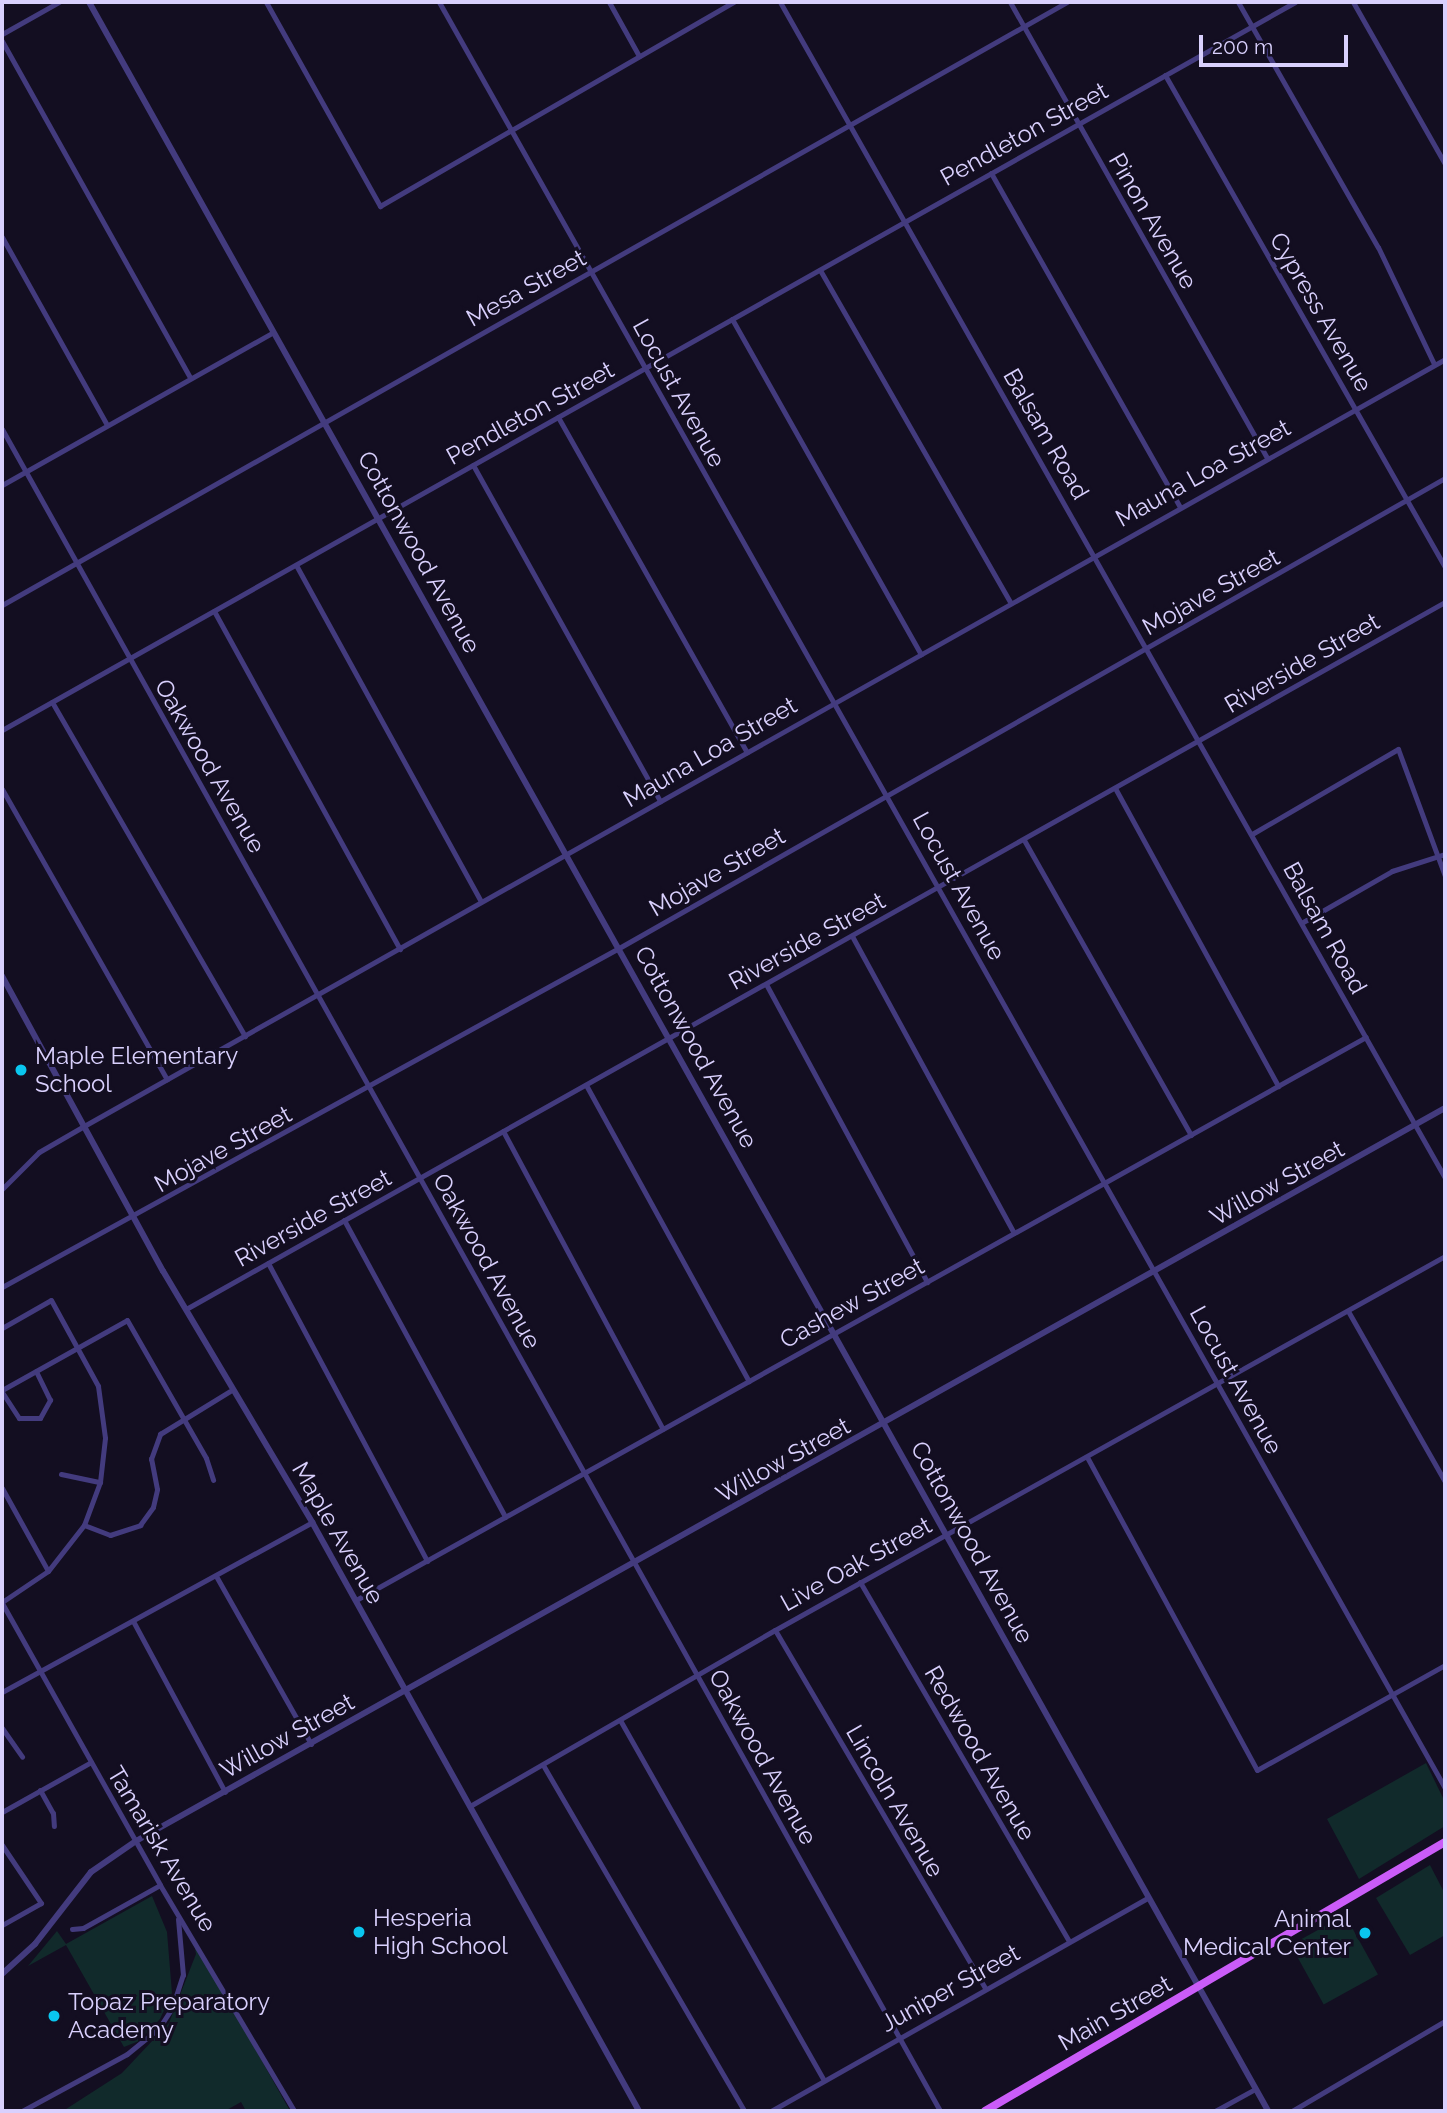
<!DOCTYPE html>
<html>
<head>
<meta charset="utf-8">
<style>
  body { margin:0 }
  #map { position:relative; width:1447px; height:2113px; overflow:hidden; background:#130e21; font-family:Raleway,sans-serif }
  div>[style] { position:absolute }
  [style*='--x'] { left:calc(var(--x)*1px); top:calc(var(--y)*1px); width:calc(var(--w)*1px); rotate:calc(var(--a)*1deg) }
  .green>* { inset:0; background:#112a2b; transform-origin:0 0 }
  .minor>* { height:5px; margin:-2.5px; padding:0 2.5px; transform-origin:2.5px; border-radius:2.5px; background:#433b7e }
  .tertiary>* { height:6px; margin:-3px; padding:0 3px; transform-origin:3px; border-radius:3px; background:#433b7e }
  .primary>* { height:8px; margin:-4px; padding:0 4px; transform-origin:4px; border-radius:4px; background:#ca5cf8 }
  .dots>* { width:19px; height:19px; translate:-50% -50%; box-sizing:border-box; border:4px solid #130e21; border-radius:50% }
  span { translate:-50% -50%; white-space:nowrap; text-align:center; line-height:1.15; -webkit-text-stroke:6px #130e21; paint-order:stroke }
  .street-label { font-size:24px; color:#d9d0fd }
  .poi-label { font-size:24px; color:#d9d0fd }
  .left { translate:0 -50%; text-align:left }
  .right { translate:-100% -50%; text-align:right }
  .frame { position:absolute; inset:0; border:4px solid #d9d0fd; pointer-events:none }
  .scale { position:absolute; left:1199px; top:35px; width:149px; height:32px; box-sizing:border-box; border:4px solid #d9d0fd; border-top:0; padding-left:9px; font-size:21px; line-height:24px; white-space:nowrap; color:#d9d0fd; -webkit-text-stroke:5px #130e21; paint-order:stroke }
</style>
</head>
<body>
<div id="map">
  <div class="green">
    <i style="clip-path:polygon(1426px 1763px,1445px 1802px,1445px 1826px,1359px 1879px,1327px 1819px)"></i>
    <i style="clip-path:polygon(1430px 1865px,1445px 1894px,1445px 1935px,1410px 1955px,1376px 1898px)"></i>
    <i style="clip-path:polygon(152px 1896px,167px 1932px,172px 1993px,160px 2019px,139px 2041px,124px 2047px,66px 1945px,28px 1966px,57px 1931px,66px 1944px)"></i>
    <i style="left:1345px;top:1915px;width:68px;height:62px;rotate:61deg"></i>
    <i style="clip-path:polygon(193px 1938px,290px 2111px,246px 2111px,241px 2102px,225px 2111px,63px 2111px,122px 2073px,169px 2023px,196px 1954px)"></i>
  </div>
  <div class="minor">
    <i style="--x:266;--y:2;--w:234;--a:60.8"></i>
    <i style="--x:380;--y:206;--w:409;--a:-30"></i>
    <i style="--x:439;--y:2;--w:2050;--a:60.61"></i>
    <i style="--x:609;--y:2;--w:62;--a:60.9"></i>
    <i style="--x:780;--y:2;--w:1351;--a:60.51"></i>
    <i style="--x:1010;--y:2;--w:523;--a:60.59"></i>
    <i style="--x:1238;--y:2;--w:282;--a:60.3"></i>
    <i style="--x:1378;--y:247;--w:130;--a:64.4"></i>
    <i style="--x:1353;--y:2;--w:186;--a:60.4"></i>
    <i style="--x:2;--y:34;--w:65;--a:-29.3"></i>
    <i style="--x:2;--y:41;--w:386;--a:60.8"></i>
    <i style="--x:1165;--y:75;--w:566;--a:60.36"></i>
    <i style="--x:991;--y:173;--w:384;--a:60.5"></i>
    <i style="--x:2;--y:237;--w:215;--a:60.8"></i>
    <i style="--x:820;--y:270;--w:384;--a:60.2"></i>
    <i style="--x:732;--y:319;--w:385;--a:60.6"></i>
    <i style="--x:558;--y:417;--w:385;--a:60.6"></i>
    <i style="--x:2;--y:429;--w:1926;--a:60.85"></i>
    <i style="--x:473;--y:465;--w:385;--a:60.9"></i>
    <i style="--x:2;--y:485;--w:311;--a:-29.4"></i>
    <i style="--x:296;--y:565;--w:384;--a:61.2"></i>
    <i style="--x:2;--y:605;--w:1224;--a:-29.52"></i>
    <i style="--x:214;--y:611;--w:386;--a:61.2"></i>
    <i style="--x:52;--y:702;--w:386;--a:60"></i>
    <i style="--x:2;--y:730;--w:1484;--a:-29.38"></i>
    <i style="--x:1115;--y:788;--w:340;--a:61.3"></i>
    <i style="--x:2;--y:789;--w:334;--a:60.4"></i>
    <i style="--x:1252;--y:834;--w:169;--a:-30.2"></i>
    <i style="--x:1398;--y:749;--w:135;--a:69.7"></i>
    <i style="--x:1024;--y:840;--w:339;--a:60.5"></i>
    <i style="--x:1303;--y:922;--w:103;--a:-29.8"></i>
    <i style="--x:1392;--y:871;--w:56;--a:-17.8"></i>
    <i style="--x:852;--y:936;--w:338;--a:61.4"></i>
    <i style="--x:766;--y:984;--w:339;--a:61.6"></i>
    <i style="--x:586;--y:1085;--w:338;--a:61.2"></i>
    <i style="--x:503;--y:1131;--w:338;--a:61.8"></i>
    <i style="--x:2;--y:1189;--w:52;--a:-45"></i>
    <i style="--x:39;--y:1152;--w:52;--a:-30"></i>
    <i style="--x:84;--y:1126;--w:1562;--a:-29.4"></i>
    <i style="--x:344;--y:1220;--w:338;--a:61.5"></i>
    <i style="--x:268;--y:1263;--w:338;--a:61.9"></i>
    <i style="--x:2;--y:1287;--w:704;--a:-28.79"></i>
    <i style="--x:619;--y:948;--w:950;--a:-29.64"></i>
    <i style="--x:186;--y:1309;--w:1444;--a:-29.32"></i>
    <i style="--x:1348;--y:1311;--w:197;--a:60.4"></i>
    <i style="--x:2;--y:1328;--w:56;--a:-29.7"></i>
    <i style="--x:51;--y:1300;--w:98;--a:61.3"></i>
    <i style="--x:98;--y:1386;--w:52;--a:82.3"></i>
    <i style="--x:105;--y:1438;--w:44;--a:96.5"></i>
    <i style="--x:100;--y:1482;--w:46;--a:110.4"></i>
    <i style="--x:84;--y:1525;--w:58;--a:128"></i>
    <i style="--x:48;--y:1571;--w:55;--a:146"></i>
    <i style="--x:2;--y:1390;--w:143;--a:-29.2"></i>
    <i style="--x:127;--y:1320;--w:159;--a:60.2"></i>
    <i style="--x:206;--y:1458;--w:23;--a:72"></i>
    <i style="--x:2;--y:1392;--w:31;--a:57"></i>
    <i style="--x:19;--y:1418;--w:21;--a:0"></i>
    <i style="--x:40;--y:1418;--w:21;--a:-61"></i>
    <i style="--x:50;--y:1400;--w:32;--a:-116"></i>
    <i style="--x:1087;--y:1457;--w:356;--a:61.5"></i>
    <i style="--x:1257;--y:1770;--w:215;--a:-29.2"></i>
    <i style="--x:61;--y:1474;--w:40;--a:12"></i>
    <i style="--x:2;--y:1488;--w:95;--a:61"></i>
    <i style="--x:84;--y:1525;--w:28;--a:21"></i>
    <i style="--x:110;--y:1535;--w:32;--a:-18"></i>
    <i style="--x:140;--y:1525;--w:22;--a:-54"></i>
    <i style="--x:153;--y:1507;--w:18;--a:-77"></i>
    <i style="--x:157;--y:1489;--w:31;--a:-101"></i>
    <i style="--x:151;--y:1459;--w:27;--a:-70"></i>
    <i style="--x:160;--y:1434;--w:82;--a:-31.6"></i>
    <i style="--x:216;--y:1576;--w:193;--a:60.5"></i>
    <i style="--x:860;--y:1582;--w:415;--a:59.8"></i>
    <i style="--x:356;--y:1600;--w:1156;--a:-29.14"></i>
    <i style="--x:2;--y:1603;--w:323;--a:60.7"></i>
    <i style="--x:160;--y:1885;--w:263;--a:59.3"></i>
    <i style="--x:133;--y:1621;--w:194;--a:61.7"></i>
    <i style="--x:775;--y:1630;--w:416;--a:59.6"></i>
    <i style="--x:2;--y:1692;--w:354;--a:-28.7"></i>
    <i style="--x:620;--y:1720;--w:414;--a:60.5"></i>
    <i style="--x:2;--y:1728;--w:35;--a:55"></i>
    <i style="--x:543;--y:1765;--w:400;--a:59.8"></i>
    <i style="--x:40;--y:1790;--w:26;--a:61"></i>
    <i style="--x:53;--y:1813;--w:13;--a:86"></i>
    <i style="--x:470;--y:1806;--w:352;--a:-30"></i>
    <i style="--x:775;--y:1630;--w:767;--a:-29.17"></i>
    <i style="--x:2;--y:1812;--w:102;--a:-29.3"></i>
    <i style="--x:2;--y:1845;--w:70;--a:56.1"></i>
    <i style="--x:41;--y:1903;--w:45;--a:150.6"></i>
    <i style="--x:72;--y:1929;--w:11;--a:-5"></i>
    <i style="--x:83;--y:1928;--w:88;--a:-29.2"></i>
    <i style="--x:22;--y:2111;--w:119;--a:-28.5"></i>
    <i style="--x:127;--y:2054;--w:41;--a:-39.1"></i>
    <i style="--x:159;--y:2028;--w:24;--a:-57"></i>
    <i style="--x:172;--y:2008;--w:35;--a:-72"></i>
    <i style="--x:183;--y:1975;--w:56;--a:-95.1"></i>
    <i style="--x:771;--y:2111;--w:433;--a:-29.5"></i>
    <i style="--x:1215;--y:2111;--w:46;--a:-28.8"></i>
    <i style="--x:1292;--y:2111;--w:178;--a:-30.5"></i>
  </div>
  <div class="tertiary">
    <i style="--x:89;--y:2;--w:2416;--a:60.79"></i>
    <i style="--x:2;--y:976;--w:336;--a:61.4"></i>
    <i style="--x:163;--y:1271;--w:292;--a:59.3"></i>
    <i style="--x:312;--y:1522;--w:674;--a:60.96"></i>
    <i style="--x:2;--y:1974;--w:45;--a:-42.3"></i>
    <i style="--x:35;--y:1944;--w:91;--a:-52.1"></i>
    <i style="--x:91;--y:1872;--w:55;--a:-34.6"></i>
    <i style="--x:136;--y:1841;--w:1500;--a:-29.25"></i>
  </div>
  <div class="primary">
    <i style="--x:985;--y:2111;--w:533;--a:-30.32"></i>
  </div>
  <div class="dots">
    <i style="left:21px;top:1070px;background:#0ac6ef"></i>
    <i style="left:359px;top:1932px;background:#0ac6ef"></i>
    <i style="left:1365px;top:1933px;background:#0ac6ef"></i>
    <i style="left:54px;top:2016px;background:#0ac6ef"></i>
  </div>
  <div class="street-label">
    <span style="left:1024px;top:134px;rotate:-29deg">Pendleton Street</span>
    <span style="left:1153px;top:221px;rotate:60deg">Pinon Avenue</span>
    <span style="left:526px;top:288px;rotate:-29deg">Mesa Street</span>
    <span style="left:1321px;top:312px;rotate:60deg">Cypress Avenue</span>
    <span style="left:679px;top:393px;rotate:61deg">Locust Avenue</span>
    <span style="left:530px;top:413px;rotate:-29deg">Pendleton Street</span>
    <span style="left:1046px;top:434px;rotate:60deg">Balsam Road</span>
    <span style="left:1203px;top:473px;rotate:-29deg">Mauna Loa Street</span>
    <span style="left:419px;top:552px;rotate:61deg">Cottonwood Avenue</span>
    <span style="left:1211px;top:592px;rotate:-29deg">Mojave Street</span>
    <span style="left:1302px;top:663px;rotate:-30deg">Riverside Street</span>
    <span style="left:710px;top:752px;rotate:-30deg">Mauna Loa Street</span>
    <span style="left:210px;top:766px;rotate:60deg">Oakwood Avenue</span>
    <span style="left:717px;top:872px;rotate:-30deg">Mojave Street</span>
    <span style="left:959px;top:886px;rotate:61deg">Locust Avenue</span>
    <span style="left:1325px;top:928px;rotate:61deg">Balsam Road</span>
    <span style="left:807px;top:941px;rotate:-29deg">Riverside Street</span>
    <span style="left:696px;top:1047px;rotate:61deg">Cottonwood Avenue</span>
    <span style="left:223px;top:1149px;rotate:-29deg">Mojave Street</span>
    <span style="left:1277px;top:1183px;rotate:-29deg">Willow Street</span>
    <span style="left:313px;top:1218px;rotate:-29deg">Riverside Street</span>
    <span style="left:487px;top:1261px;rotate:61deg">Oakwood Avenue</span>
    <span style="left:852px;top:1303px;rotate:-29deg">Cashew Street</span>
    <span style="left:1236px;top:1380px;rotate:61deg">Locust Avenue</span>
    <span style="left:783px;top:1460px;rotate:-29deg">Willow Street</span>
    <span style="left:338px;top:1533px;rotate:60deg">Maple Avenue</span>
    <span style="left:972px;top:1542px;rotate:61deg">Cottonwood Avenue</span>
    <span style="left:856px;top:1564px;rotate:-29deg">Live Oak Street</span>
    <span style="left:287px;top:1736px;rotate:-29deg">Willow Street</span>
    <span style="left:980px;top:1753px;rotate:60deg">Redwood Avenue</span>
    <span style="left:763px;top:1757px;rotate:61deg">Oakwood Avenue</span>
    <span style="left:895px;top:1801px;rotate:60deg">Lincoln Avenue</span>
    <span style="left:162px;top:1849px;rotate:59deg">Tamarisk Avenue</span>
    <span style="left:950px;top:1988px;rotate:-29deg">Juniper Street</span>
    <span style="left:1115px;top:2013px;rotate:-30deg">Main Street</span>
  </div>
  <div class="poi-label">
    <span class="left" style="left:35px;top:1070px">Maple Elementary<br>School</span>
    <span class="left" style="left:373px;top:1932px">Hesperia<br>High School</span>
    <span class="right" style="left:1351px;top:1933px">Animal<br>Medical Center</span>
    <span class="left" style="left:68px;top:2016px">Topaz Preparatory<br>Academy</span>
  </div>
  <div class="frame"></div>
  <div class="scale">200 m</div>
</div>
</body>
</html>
